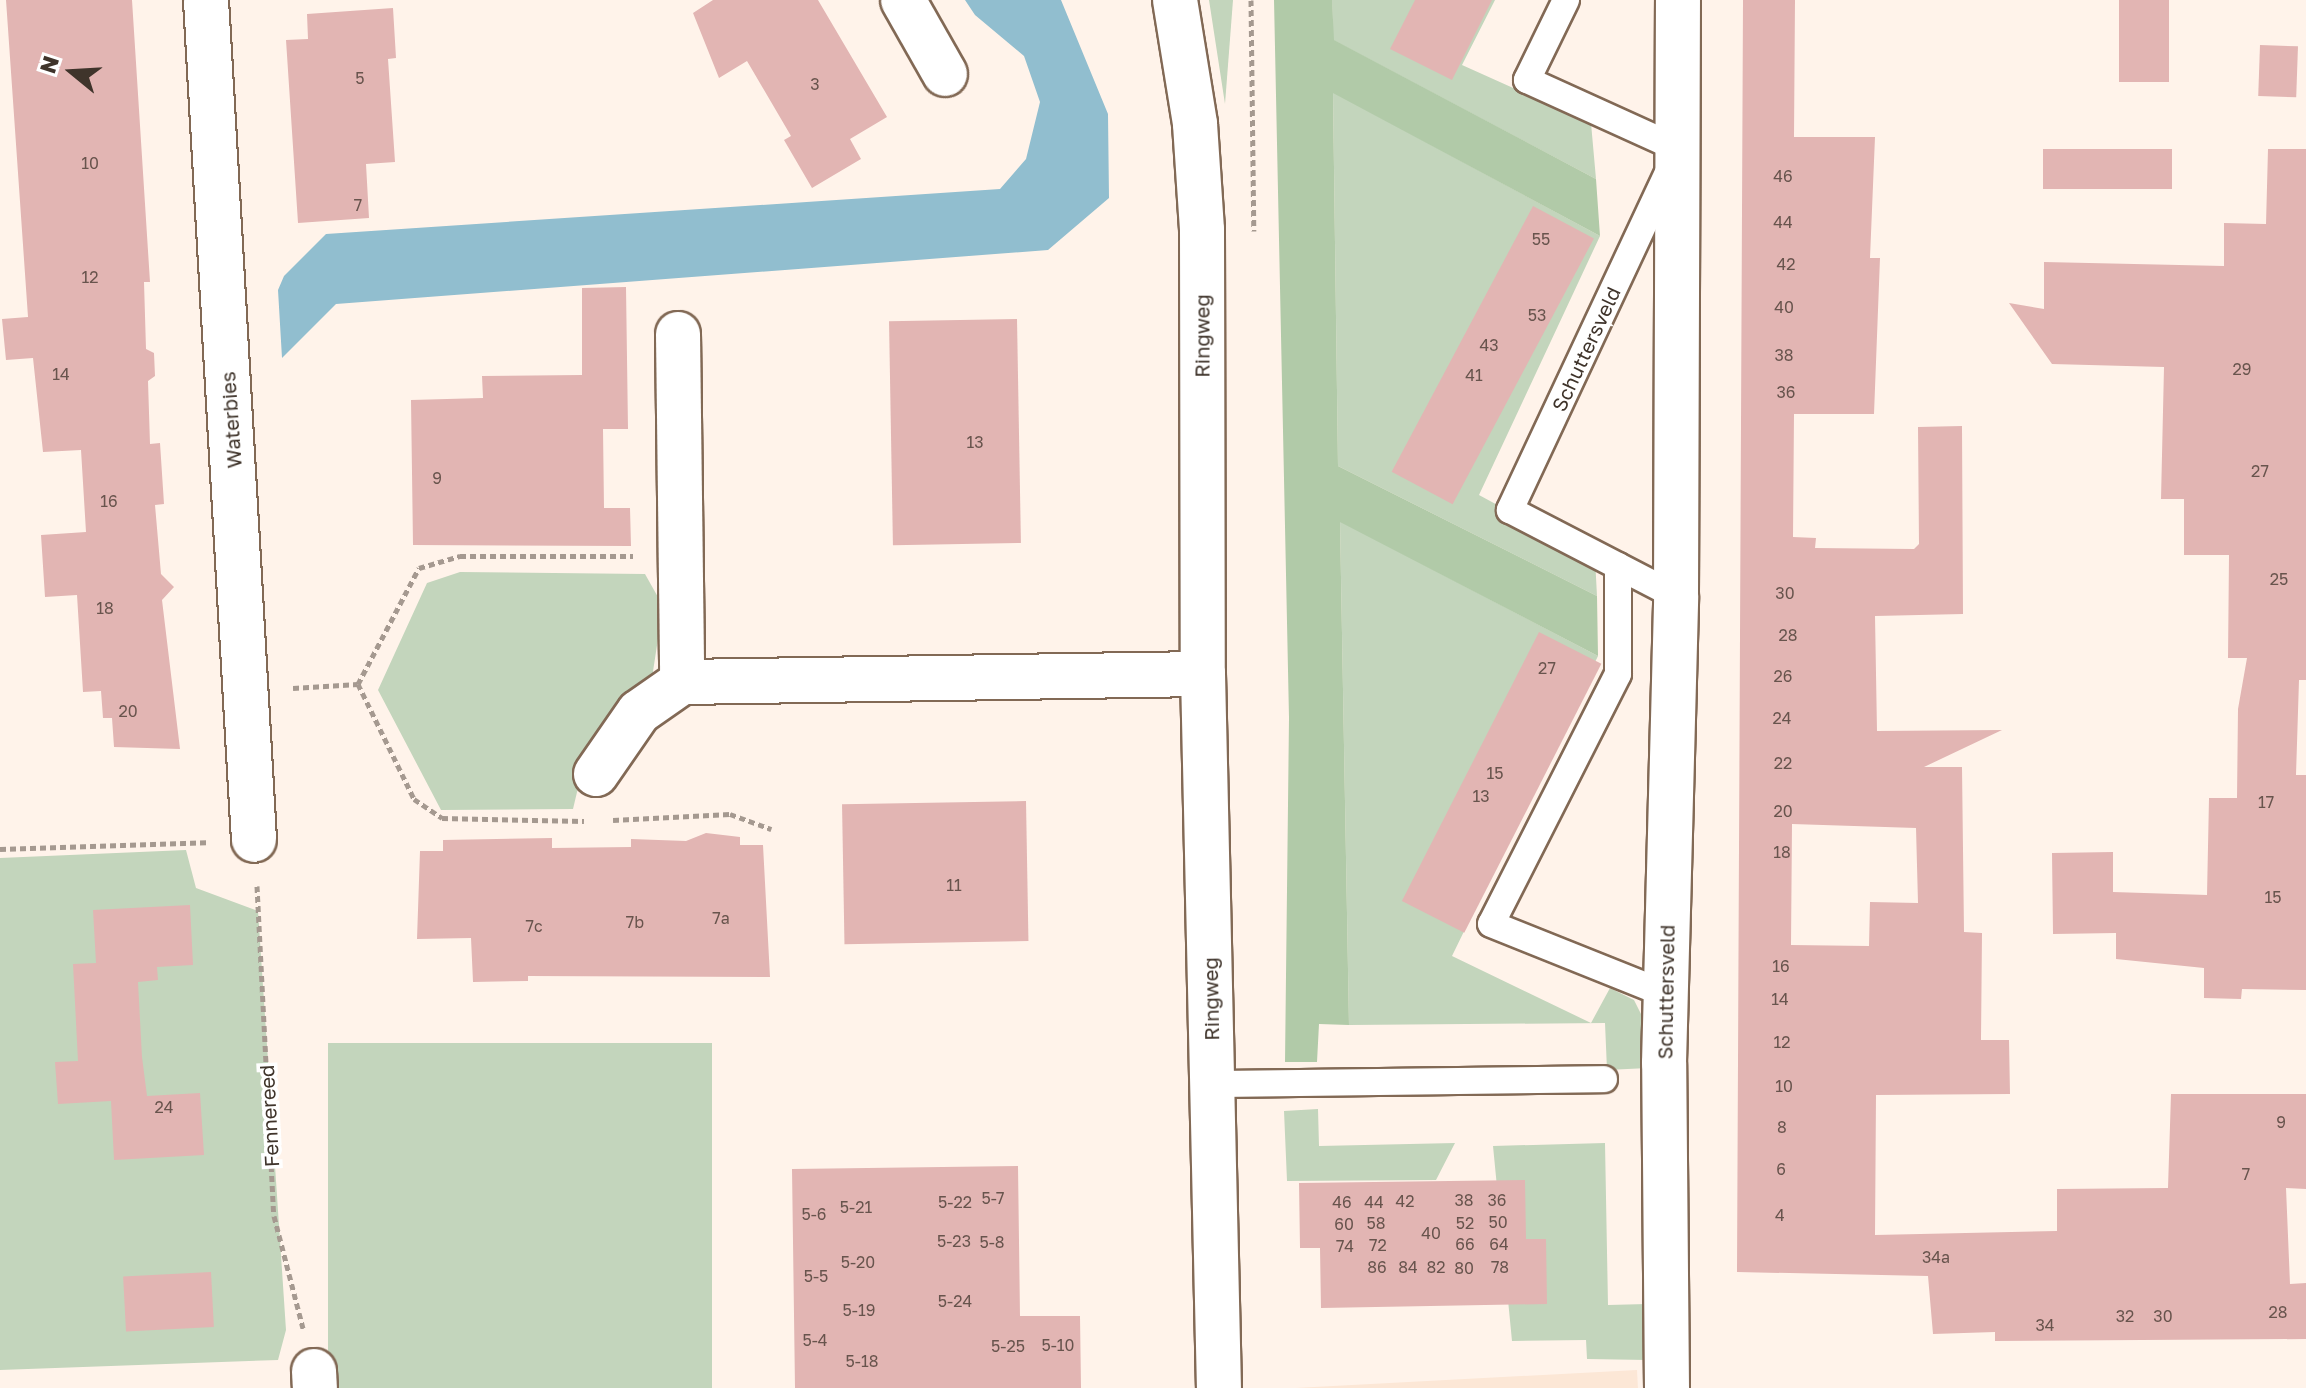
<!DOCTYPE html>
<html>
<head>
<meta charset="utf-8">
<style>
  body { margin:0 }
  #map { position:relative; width:2306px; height:1388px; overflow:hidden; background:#fff3ea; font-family:"Golos Text",sans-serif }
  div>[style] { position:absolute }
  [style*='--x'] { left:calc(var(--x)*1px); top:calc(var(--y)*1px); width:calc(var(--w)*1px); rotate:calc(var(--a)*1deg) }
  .built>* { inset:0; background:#fce7d6; transform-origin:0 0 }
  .green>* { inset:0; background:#c3d5bc; transform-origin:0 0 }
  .forest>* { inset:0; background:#b1caa8 }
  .water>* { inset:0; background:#91becf }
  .building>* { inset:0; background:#e2b5b3; transform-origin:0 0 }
  .path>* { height:5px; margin-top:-2.5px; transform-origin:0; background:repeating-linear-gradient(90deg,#a59990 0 6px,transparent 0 10px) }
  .roads { filter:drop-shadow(2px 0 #826955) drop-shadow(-2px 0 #826955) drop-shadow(0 2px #826955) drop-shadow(0 -2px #826955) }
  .service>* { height:26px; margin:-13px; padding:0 13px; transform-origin:13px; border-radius:13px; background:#fff }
  .minor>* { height:44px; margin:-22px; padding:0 22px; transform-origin:22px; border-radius:22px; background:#fff }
  .secondary>* { height:44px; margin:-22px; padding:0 22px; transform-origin:22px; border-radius:22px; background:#fff }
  span { translate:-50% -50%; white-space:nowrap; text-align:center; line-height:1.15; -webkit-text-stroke:7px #fff; paint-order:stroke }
  .number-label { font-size:16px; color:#68544d }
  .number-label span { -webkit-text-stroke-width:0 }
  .street-label { font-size:20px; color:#3f342b }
  .north { position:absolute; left:32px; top:32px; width:80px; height:80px; -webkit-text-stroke:6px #fff; paint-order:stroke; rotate:288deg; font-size:22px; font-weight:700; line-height:32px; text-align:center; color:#3f342b }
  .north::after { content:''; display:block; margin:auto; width:28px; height:36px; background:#3f342b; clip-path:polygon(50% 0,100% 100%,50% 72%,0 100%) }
</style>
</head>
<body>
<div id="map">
  <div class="built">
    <i style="left:1637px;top:1370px;width:18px;height:342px;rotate:87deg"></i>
  </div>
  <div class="green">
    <i style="clip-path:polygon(1209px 0,1233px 0,1225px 104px)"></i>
    <i style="clip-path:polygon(1332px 0,1495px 0,1462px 65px,1591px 123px,1596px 179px,1333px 40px)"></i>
    <i style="clip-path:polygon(1333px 92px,1600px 236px,1479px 495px,1595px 558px,1597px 596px,1338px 466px)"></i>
    <i style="clip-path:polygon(1340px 521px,1598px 656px,1452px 956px,1591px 1023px,1610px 988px,1634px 1000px,1647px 1026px,1648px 1068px,1607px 1070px,1605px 1023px,1349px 1025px)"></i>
    <i style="clip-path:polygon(460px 572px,645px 574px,663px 606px,652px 678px,588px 746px,573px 809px,441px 810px,378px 690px,427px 583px)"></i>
    <i style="clip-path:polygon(186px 850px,196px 888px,258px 911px,286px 1330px,278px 1360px,0 1370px,0 858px)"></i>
    <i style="left:712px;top:1043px;width:345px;height:384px;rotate:90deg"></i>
    <i style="clip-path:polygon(1318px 1109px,1319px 1146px,1455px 1143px,1436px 1180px,1287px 1181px,1284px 1111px)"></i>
    <i style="clip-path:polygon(1605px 1143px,1608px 1305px,1647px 1304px,1647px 1360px,1587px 1359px,1586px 1340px,1512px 1341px,1493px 1146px)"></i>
  </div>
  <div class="forest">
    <i style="clip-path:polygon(1274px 0,1332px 0,1334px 40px,1596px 179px,1600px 236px,1333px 93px,1338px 466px,1597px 596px,1598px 656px,1340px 522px,1349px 1025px,1319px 1024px,1317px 1062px,1285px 1062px,1289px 718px)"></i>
  </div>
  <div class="water">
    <i style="clip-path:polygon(965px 0,1061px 0,1108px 114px,1109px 198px,1048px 250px,336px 304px,282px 358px,278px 290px,284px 276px,326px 234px,1000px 189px,1026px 159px,1040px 102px,1024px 56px,975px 15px)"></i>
  </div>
  <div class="building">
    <i style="clip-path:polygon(6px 0,132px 0,150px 282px,144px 282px,146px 349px,154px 353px,155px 376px,148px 381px,150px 444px,160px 443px,164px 504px,155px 505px,161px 574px,174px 587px,162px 600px,180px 749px,114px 747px,112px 718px,103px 718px,101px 691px,83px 692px,77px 595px,45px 597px,41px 535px,86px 532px,81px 450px,43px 452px,33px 358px,6px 360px,2px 319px,28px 317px)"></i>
    <i style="clip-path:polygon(713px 0,818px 0,887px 117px,850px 139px,861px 159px,812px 188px,784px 140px,791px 136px,747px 61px,719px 78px,693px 13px)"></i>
    <i style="clip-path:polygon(1415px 0,1492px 0,1452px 80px,1390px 49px)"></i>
    <i style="clip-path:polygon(evenodd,1743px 0,1795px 0,1794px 137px,1875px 137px,1870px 258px,1880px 258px,1874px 414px,1794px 414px,1793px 537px,1816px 538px,1815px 548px,1914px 549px,1919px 544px,1918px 427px,1962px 426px,1963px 614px,1875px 616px,1877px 731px,2002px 730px,1924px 767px,1962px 767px,1964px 932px,1982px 933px,1981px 1040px,2009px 1040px,2010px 1094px,1876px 1095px,1875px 1235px,2057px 1231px,2057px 1189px,2168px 1188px,2171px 1094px,2306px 1094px,2306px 1189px,2286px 1188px,2290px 1284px,2306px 1283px,2306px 1339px,1995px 1341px,1995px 1332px,1933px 1334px,1928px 1276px,1737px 1272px,1743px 0,1792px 824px,1916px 828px,1918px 903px,1870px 902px,1869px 946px,1791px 945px,1792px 824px)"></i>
    <i style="left:2119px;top:0;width:50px;height:82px"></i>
    <i style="clip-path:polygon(393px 8px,396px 58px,388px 59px,395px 162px,366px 164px,369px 218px,298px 223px,286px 40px,308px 39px,307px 14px)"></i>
    <i style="left:2260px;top:45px;width:38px;height:51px;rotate:2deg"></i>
    <i style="left:2172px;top:149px;width:40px;height:129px;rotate:90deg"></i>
    <i style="clip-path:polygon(2268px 149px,2306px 149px,2306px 680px,2299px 680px,2296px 775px,2306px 775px,2306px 990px,2242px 989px,2241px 999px,2204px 998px,2204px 968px,2116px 959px,2116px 933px,2053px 934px,2052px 853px,2113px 852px,2113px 892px,2207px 895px,2209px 798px,2237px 798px,2238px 709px,2247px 658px,2228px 658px,2229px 555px,2184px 555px,2184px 499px,2161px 499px,2164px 367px,2052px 364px,2009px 303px,2044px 309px,2044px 262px,2224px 266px,2224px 223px,2266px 224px)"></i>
    <i style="left:1533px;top:206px;width:69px;height:301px;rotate:28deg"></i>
    <i style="clip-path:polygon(626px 287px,628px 429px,603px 429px,604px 508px,630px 508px,631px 546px,413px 545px,411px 400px,483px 398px,482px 376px,582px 375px,582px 288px)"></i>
    <i style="left:1017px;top:319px;width:224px;height:128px;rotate:89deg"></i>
    <i style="left:1539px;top:632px;width:70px;height:302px;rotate:27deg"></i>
    <i style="left:1026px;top:801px;width:140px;height:184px;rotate:89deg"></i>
    <i style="clip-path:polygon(706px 833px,740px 837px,740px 845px,763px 845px,770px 977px,528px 976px,528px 981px,473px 982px,471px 938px,417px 939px,420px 851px,443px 851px,443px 840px,552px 838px,552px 848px,631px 847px,631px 839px,686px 841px)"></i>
    <i style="clip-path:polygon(190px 905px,193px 965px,157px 967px,158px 980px,138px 982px,142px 1057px,147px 1096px,200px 1093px,204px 1155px,114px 1160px,111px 1101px,58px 1104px,55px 1062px,78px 1061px,73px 964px,96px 963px,93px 910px)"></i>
    <i style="clip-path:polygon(1018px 1166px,1020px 1316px,1080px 1316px,1081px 1388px,795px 1388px,792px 1169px)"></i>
    <i style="clip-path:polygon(1525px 1180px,1526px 1239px,1546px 1239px,1547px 1304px,1321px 1308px,1320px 1248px,1300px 1248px,1299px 1183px)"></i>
    <i style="left:211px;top:1272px;width:55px;height:88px;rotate:87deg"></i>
  </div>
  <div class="path">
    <i style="--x:1251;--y:0;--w:231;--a:89.3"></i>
    <i style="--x:358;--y:684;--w:131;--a:-62.3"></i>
    <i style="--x:419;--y:568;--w:43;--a:-16.3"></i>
    <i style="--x:460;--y:556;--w:173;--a:0"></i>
    <i style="--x:293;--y:688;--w:65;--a:-3.5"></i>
    <i style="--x:358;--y:684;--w:128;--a:64"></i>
    <i style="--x:414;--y:799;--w:34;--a:34"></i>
    <i style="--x:442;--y:818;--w:142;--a:1.2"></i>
    <i style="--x:613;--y:820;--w:117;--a:-2.9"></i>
    <i style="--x:730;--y:814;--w:44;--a:20.1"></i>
    <i style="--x:0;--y:849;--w:207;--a:-1.9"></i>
    <i style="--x:257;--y:886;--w:330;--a:87.1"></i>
    <i style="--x:274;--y:1216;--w:116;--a:75.5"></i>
  </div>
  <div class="roads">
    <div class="service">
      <i style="--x:1566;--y:0;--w:89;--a:116"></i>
      <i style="--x:1527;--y:80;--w:167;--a:24.4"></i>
      <i style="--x:1679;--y:149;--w:399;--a:115.1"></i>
      <i style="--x:1510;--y:510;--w:187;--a:27.4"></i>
      <i style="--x:1618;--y:566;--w:108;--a:90"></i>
      <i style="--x:1618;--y:674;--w:280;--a:116.9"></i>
      <i style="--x:1491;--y:924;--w:188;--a:21.8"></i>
      <i style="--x:1213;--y:1084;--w:391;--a:-0.7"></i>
    </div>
    <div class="minor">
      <i style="--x:206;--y:0;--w:841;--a:86.73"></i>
      <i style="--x:903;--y:0;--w:85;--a:60.4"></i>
      <i style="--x:678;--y:334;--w:348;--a:89.3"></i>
      <i style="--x:682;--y:682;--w:521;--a:-0.88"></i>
      <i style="--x:596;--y:774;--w:75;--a:-55.3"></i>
      <i style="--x:639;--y:712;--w:52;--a:-34.9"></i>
      <i style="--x:314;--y:1371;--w:17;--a:87"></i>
      <i style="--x:1667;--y:1388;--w:325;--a:-90.5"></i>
      <i style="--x:1664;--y:1063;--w:467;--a:-88.5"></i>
      <i style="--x:1676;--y:596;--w:596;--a:-89.81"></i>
    </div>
    <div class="secondary">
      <i style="--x:1175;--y:0;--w:126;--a:80.8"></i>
      <i style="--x:1195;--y:124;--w:106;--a:86.2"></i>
      <i style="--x:1202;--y:230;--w:444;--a:89.9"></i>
      <i style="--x:1203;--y:674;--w:714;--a:88.72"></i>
    </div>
  </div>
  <div class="number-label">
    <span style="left:360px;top:78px">5</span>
    <span style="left:815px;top:84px">3</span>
    <span style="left:90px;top:163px">10</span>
    <span style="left:1783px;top:176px">46</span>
    <span style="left:358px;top:205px">7</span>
    <span style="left:1783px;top:222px">44</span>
    <span style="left:1541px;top:239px">55</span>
    <span style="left:1786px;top:264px">42</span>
    <span style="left:90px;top:277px">12</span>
    <span style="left:1784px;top:307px">40</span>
    <span style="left:1537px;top:315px">53</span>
    <span style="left:1489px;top:345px">43</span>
    <span style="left:1784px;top:355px">38</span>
    <span style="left:2242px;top:369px">29</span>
    <span style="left:61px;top:374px">14</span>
    <span style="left:1474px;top:375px">41</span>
    <span style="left:1786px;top:392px">36</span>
    <span style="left:975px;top:442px">13</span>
    <span style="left:2260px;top:471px">27</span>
    <span style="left:437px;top:478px">9</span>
    <span style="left:109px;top:501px">16</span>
    <span style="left:2279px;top:579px">25</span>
    <span style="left:1785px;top:593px">30</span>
    <span style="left:105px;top:608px">18</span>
    <span style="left:1788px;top:635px">28</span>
    <span style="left:1547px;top:668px">27</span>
    <span style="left:1783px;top:676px">26</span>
    <span style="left:128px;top:711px">20</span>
    <span style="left:1782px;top:718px">24</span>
    <span style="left:1783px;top:763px">22</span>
    <span style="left:1495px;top:773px">15</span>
    <span style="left:1481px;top:796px">13</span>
    <span style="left:2266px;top:802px">17</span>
    <span style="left:1783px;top:811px">20</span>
    <span style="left:1782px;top:852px">18</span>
    <span style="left:954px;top:885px">11</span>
    <span style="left:2273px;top:897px">15</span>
    <span style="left:721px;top:918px">7a</span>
    <span style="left:635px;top:922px">7b</span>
    <span style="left:534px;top:926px">7c</span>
    <span style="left:1781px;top:966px">16</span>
    <span style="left:1780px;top:999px">14</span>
    <span style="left:1782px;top:1042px">12</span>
    <span style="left:1784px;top:1086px">10</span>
    <span style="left:164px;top:1107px">24</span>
    <span style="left:2281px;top:1122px">9</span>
    <span style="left:1782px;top:1127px">8</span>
    <span style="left:1781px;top:1169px">6</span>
    <span style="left:2246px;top:1174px">7</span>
    <span style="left:993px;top:1198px">5-7</span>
    <span style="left:1464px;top:1200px">38</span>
    <span style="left:1497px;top:1200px">36</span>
    <span style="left:1405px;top:1201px">42</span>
    <span style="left:955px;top:1202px">5-22</span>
    <span style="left:1342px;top:1202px">46</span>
    <span style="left:1374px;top:1202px">44</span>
    <span style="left:856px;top:1207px">5-21</span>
    <span style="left:814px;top:1214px">5-6</span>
    <span style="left:1780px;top:1215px">4</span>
    <span style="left:1498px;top:1222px">50</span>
    <span style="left:1376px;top:1223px">58</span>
    <span style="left:1465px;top:1223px">52</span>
    <span style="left:1344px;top:1224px">60</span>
    <span style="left:1431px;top:1233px">40</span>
    <span style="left:954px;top:1241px">5-23</span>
    <span style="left:992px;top:1242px">5-8</span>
    <span style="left:1465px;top:1244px">66</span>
    <span style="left:1499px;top:1244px">64</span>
    <span style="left:1378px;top:1245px">72</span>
    <span style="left:1345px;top:1246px">74</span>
    <span style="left:1936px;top:1257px">34a</span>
    <span style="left:858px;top:1262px">5-20</span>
    <span style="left:1377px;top:1267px">86</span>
    <span style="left:1408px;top:1267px">84</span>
    <span style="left:1436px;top:1267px">82</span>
    <span style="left:1500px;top:1267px">78</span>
    <span style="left:1464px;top:1268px">80</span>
    <span style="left:816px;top:1276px">5-5</span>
    <span style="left:955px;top:1301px">5-24</span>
    <span style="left:859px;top:1310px">5-19</span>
    <span style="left:2278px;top:1312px">28</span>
    <span style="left:2125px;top:1316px">32</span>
    <span style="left:2163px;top:1316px">30</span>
    <span style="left:2045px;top:1325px">34</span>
    <span style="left:815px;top:1340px">5-4</span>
    <span style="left:1058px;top:1345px">5-10</span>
    <span style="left:1008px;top:1346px">5-25</span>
    <span style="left:862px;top:1361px">5-18</span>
  </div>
  <div class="street-label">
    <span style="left:1202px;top:336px;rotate:-90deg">Ringweg</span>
    <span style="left:1586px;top:349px;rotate:-65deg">Schuttersveld</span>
    <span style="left:231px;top:420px;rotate:-94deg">Waterbies</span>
    <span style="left:1666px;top:992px;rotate:-89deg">Schuttersveld</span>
    <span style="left:1211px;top:999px;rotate:-91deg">Ringweg</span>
    <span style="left:269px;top:1116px;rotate:-93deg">Fennereed</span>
  </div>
  <div class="north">N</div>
</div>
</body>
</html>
